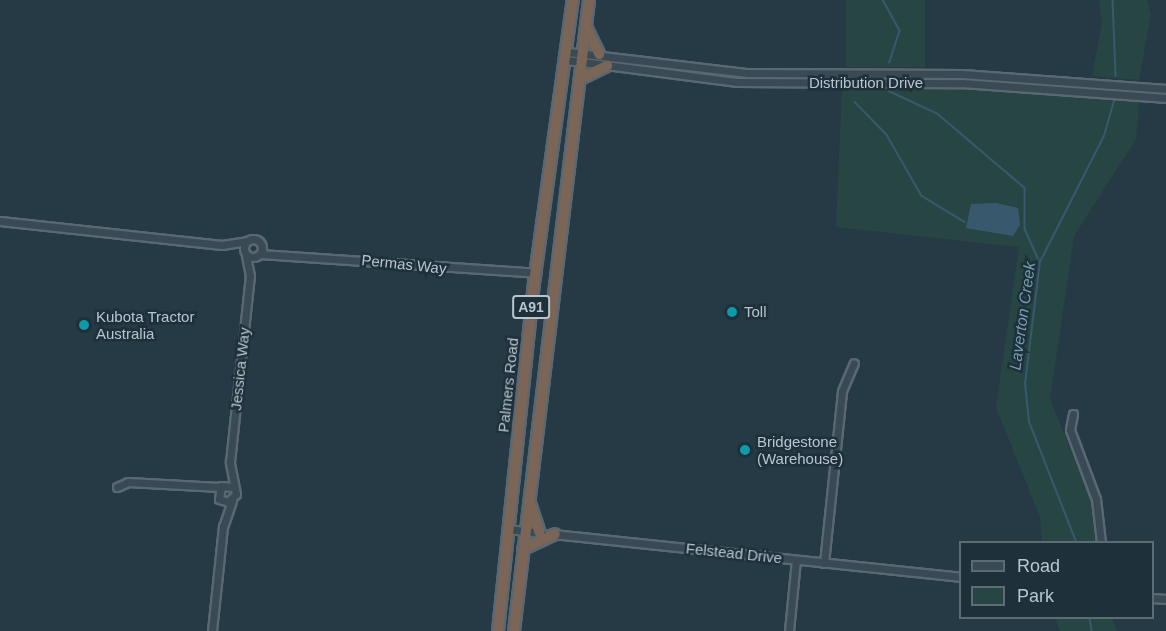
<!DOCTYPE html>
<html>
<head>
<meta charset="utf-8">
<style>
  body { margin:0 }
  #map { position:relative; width:1166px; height:631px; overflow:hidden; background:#253a45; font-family:Helvetica,sans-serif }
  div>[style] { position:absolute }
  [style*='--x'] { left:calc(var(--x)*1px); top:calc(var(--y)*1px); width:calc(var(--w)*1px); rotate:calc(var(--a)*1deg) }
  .green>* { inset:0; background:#274643; transform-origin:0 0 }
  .water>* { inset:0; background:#38596d }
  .stream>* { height:1.5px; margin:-0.75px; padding:0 0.75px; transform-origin:0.75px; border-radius:0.75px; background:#38596d }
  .roads { filter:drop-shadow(2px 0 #596872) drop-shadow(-2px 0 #596872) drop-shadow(0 2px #596872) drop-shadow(0 -2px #596872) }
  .minor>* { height:7px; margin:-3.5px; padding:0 3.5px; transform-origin:3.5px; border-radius:3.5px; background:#3a4a54 }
  .minor>.ring { margin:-3.5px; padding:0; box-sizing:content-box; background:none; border:7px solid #3a4a54; border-radius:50% }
  .highway>* { height:10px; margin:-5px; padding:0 5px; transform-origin:5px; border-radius:5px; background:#7b6556 }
  .dots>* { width:16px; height:16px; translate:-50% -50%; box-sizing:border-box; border:3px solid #1e303a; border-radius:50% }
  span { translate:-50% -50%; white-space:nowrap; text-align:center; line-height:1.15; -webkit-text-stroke:5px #1e303a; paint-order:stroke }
  .shield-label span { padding:2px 4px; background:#1e303a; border:2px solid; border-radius:4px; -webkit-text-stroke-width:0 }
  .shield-label { font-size:14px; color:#b8c5ce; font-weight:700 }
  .street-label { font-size:15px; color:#b8c5ce }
  .poi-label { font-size:15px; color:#b8c5ce }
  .left { translate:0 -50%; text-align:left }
  .water-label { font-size:16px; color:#759cb3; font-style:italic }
  .legend { position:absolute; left:959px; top:541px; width:195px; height:78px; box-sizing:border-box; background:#1e303a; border:2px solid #5c6c75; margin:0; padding:8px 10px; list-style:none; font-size:18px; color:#b8c5ce }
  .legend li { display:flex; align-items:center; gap:12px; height:30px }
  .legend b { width:30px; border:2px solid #5c6c75 }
</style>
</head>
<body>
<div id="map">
  <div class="green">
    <i style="left:846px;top:0;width:79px;height:67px"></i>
    <i style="clip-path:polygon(1099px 0,1147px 0,1151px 14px,1139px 80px,1092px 76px,1102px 23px)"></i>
    <i style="clip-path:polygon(842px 88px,960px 89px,1139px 102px,1136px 139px,1074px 236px,1050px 399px,1092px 504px,1095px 542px,1042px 542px,1040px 517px,996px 407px,1019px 247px,836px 227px)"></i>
    <i style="clip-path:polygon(1055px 618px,1112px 618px,1117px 631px,1060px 631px)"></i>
  </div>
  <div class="water">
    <i style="clip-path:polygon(996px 203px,1018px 208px,1020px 225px,1013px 236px,966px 228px,971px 204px)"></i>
  </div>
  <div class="stream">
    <i style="--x:883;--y:0;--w:35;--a:61"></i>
    <i style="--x:900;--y:31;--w:33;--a:108"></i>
    <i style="--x:1113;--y:0;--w:76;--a:87.7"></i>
    <i style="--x:889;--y:91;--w:54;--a:25.1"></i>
    <i style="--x:938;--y:114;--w:114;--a:40.4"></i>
    <i style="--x:1025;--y:188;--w:41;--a:90"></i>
    <i style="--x:1025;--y:229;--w:36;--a:66"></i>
    <i style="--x:855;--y:102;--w:46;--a:45.9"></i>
    <i style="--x:887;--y:135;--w:70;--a:60.2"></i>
    <i style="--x:922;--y:196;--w:50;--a:31.2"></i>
    <i style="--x:1076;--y:542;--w:129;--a:-111.4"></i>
    <i style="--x:1029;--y:422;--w:38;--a:-96"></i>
    <i style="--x:1025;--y:384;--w:123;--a:-83"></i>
    <i style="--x:1040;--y:262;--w:141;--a:-63.1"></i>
    <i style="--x:1104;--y:136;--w:37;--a:-74"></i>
    <i style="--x:1090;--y:618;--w:13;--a:81"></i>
  </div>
  <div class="roads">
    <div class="minor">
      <i style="--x:568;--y:52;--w:181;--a:6.7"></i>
      <i style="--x:748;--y:73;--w:214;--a:0.3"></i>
      <i style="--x:962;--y:74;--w:205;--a:4.2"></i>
      <i style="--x:567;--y:60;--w:170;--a:7.4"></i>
      <i style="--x:736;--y:82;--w:226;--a:0.3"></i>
      <i style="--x:962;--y:83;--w:205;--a:4.2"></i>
      <i style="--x:0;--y:221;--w:223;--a:6.2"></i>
      <i style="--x:222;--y:245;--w:25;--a:-9"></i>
      <i class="ring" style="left:244px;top:239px;width:11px;height:11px"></i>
      <i style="--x:260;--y:254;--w:277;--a:3.9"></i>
      <i style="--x:1073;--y:414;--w:16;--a:101"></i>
      <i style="--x:1070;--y:430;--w:74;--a:69.4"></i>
      <i style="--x:1096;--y:499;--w:43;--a:83.4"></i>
      <i style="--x:117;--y:487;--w:12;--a:-24"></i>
      <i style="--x:128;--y:482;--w:91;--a:3.1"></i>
      <i style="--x:234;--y:487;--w:13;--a:-176"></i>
      <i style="--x:221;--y:486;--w:13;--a:99"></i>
      <i style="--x:219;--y:499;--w:9;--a:18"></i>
      <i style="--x:228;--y:502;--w:11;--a:-45"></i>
      <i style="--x:236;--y:494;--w:33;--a:-101"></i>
      <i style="--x:230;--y:462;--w:187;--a:-83.9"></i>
      <i style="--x:250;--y:276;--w:21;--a:-101"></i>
      <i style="--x:508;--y:529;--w:34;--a:7"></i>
      <i style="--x:553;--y:534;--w:409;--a:6"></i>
      <i style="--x:824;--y:563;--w:173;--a:-84"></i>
      <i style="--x:842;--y:391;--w:30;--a:-67"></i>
      <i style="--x:1152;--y:598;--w:14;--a:4"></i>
      <i style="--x:212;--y:631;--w:105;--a:-84"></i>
      <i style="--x:223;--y:527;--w:28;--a:-71"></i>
      <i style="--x:789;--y:631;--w:71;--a:-84.4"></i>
    </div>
    <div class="highway">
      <i style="--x:587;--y:29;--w:28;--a:64"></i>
      <i style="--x:582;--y:78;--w:28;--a:-26"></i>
      <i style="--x:531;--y:506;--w:28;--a:72"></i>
      <i style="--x:523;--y:549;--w:35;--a:-25"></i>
      <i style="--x:498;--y:631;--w:350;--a:-84.1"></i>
      <i style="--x:534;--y:283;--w:286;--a:-82.2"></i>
      <i style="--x:514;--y:631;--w:635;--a:-83.22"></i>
    </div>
  </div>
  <div class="dots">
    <i style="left:732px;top:312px;background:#0f9aa8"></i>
    <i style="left:84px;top:325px;background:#0f9aa8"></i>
    <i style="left:745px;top:450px;background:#0f9aa8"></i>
  </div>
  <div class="shield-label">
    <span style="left:531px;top:307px">A91</span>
  </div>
  <div class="street-label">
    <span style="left:866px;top:83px">Distribution Drive</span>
    <span style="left:404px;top:264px;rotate:6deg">Permas Way</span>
    <span style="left:240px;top:369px;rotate:-84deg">Jessica Way</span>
    <span style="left:508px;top:385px;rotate:-84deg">Palmers Road</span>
    <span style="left:734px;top:553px;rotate:6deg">Felstead Drive</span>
  </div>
  <div class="poi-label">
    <span class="left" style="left:744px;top:312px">Toll</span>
    <span class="left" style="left:96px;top:325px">Kubota Tractor<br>Australia</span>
    <span class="left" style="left:757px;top:450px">Bridgestone<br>(Warehouse)</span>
  </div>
  <div class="water-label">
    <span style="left:1023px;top:316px;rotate:-82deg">Laverton Creek</span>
  </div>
  <ul class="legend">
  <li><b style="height:8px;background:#3a4a54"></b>Road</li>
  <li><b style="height:16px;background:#274643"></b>Park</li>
  </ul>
</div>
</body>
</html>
